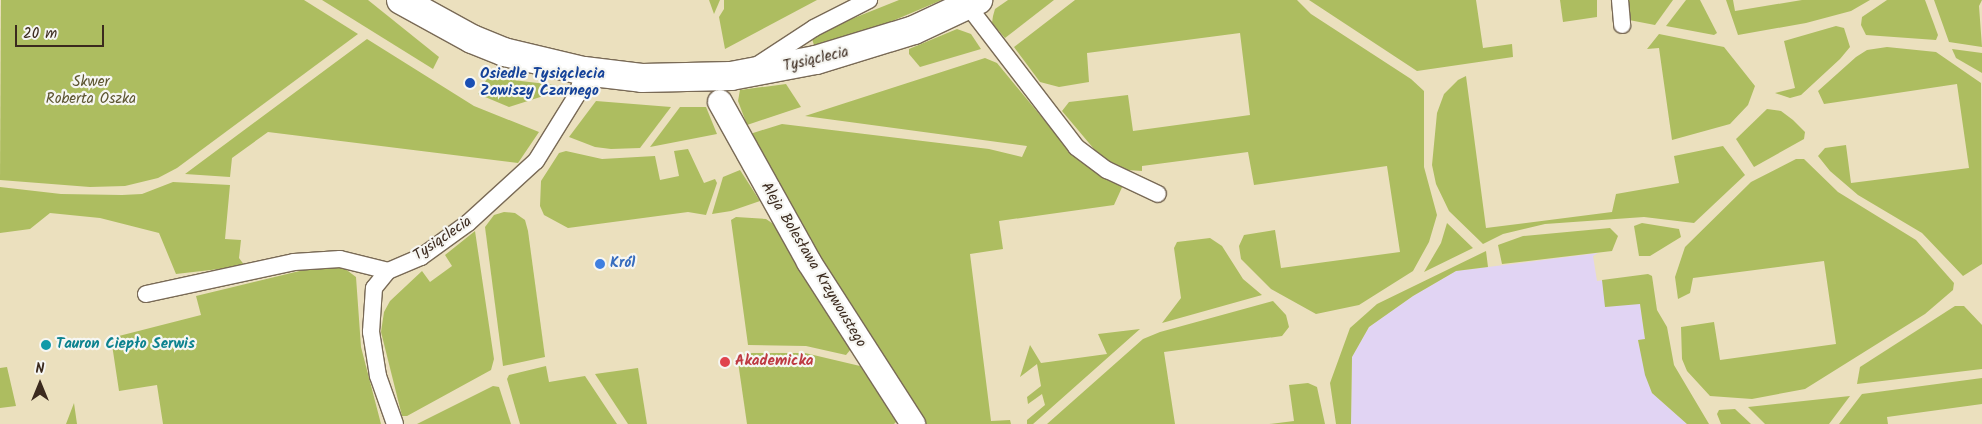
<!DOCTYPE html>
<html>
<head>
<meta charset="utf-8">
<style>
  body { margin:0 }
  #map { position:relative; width:1982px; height:424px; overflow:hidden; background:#ebe0be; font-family:Kalam,sans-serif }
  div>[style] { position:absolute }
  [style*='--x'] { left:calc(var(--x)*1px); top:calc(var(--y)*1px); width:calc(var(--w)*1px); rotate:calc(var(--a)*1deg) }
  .built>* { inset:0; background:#e1d4f3 }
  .green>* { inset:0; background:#adbd60 }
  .roads { filter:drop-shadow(1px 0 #796a56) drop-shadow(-1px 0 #796a56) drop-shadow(0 1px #796a56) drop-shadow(0 -1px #796a56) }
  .service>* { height:16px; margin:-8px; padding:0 8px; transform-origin:8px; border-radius:8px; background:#fff }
  .pedestrian>* { height:24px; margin:-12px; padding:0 12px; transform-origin:12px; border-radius:12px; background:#fff }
  .minor>* { height:28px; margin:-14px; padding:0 14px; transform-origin:14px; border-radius:14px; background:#fff }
  .dots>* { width:14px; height:14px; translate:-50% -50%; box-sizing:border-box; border:2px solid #f6f6f2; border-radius:50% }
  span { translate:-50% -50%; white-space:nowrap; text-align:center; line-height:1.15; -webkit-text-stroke:4.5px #f6f6f2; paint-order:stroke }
  .street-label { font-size:15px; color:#3b2a1e }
  .transit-label { font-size:15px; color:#164399; font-weight:700 }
  .left { translate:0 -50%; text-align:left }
  .park-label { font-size:15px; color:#5d5632 }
  .shop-label { font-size:15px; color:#366cbe; font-weight:700 }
  .culture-label { font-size:15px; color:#0d838f; font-weight:700 }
  .health-label { font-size:15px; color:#be3a42; font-weight:700 }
  .north { position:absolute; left:15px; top:359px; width:50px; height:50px; -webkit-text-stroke:4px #f6f6f2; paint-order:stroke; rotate:0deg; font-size:14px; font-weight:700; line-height:20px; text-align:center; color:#3b2a1e }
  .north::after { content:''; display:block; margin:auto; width:18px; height:22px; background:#3b2a1e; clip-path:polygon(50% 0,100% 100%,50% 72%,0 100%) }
  .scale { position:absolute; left:15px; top:25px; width:89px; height:22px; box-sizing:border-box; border:2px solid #3b2a1e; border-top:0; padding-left:6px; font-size:15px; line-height:18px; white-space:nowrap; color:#3b2a1e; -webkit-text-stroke:4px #f6f6f2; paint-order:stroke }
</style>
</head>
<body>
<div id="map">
  <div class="built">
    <i style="clip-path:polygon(1598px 253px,1593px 256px,1597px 281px,1636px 276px,1645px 339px,1638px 341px,1652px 393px,1687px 424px,1351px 424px,1352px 357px,1369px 327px,1413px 296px,1456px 271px)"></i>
  </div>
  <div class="green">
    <i style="clip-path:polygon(304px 0,358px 34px,177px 168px,158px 178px,125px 186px,90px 187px,0 180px,1px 0)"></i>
    <i style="clip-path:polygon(322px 0,368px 0,439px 57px,433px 69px)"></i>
    <i style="clip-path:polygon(709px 0,720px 0,714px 14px)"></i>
    <i style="clip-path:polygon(724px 0,817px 0,725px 49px,719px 17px,724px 9px)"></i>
    <i style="clip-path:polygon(899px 0,942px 0,890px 22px,814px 45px,812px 39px,839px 24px)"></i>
    <i style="clip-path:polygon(1008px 0,1054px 0,1005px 38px,992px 23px,993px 16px,995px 9px)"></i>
    <i style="clip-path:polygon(1075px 0,1297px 0,1311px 14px,1411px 79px,1424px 91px,1424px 167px,1437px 215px,1429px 242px,1413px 271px,1359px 305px,1316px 314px,1271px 289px,1241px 259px,1239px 246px,1244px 235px,1275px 230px,1281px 268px,1400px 252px,1387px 166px,1254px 185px,1248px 152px,1142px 166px,1142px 171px,1127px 170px,1111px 164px,1094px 149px,1062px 111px,1069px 102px,1128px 95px,1133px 131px,1250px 115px,1240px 33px,1087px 53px,1089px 82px,1059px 87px,1040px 82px,1014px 47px)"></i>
    <i style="clip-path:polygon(1309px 0,1476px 0,1483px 48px,1512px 44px,1513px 57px,1417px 71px)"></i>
    <i style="clip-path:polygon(1560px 0,1597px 0,1597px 17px,1563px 22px)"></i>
    <i style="clip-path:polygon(1627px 0,1673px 0,1655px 25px,1629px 20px)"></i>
    <i style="clip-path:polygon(1686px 0,1700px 0,1717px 33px,1714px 35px,1666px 26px)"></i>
    <i style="clip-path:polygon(1726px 0,1733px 0,1735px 11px,1802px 0,1870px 0,1851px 11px,1806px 23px,1738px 35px)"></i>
    <i style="clip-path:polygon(1887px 0,1925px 0,1938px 35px,1936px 40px,1866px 35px,1861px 25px,1862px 17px)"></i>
    <i style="clip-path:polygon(1934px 0,1982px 0,1979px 6px,1982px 47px,1949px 42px)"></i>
    <i style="clip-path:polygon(1836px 26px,1844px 28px,1850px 47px,1840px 59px,1801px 95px,1790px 98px,1775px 93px,1795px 88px,1784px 41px)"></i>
    <i style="clip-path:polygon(957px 29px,971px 34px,981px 49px,920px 67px,909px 54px,909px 49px)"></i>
    <i style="clip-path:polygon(1659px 34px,1724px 47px,1755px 86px,1748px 105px,1730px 124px,1672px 140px,1659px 48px,1647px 49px)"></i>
    <i style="clip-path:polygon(367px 39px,474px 106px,539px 132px,518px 163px,268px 132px,232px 158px,230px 177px,185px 174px)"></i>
    <i style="clip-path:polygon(1887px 47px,1936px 52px,1981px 83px,1982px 264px,1963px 276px,1922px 233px,1858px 195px,1830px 171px,1818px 156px,1825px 148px,1846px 145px,1851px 183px,1969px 168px,1957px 84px,1824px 104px,1818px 91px,1856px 57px,1867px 50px)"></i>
    <i style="clip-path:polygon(1952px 49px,1982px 53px,1982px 73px,1956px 58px)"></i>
    <i style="clip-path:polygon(985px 58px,997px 63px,1069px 150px,1124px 183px,1114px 205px,999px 221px,1003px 249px,970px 254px,991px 421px,1010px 420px,1011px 424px,926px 424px,911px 404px,747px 140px,753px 133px,782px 124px,989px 149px,1022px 157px,1027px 146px,805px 116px)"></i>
    <i style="clip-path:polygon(1466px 76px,1486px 228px,1612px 212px,1616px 194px,1679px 183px,1674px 156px,1723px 146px,1745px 175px,1694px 223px,1644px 217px,1545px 224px,1503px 234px,1483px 244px,1449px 211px,1436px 184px,1432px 165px,1437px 113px,1444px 94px,1458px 80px)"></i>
    <i style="clip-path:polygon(488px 77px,555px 85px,556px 92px,509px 107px,478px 94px)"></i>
    <i style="clip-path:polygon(786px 84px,801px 107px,747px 125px,738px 101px,740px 90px)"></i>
    <i style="clip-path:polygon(596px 101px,671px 107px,640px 148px,611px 149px,595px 147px,569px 137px)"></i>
    <i style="clip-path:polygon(680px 107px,706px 107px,717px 134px,650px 147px)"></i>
    <i style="clip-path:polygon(1767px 109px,1781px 111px,1793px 120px,1805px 132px,1804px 139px,1754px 167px,1736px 139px)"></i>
    <i style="clip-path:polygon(688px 149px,704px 183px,715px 179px,717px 183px,706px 215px,688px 212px,568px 228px,544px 215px,540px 206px,541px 181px,559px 153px,566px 151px,602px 159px,655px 156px,660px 180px,679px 176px,674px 151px)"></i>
    <i style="clip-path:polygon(1796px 159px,1804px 159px,1838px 192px,1916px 240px,1954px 283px,1953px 290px,1925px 314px,1805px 389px,1752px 399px,1710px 396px,1687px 371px,1682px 359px,1681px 327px,1714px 322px,1720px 360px,1836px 344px,1824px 261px,1693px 278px,1690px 293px,1678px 299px,1675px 277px,1685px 247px,1751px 182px)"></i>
    <i style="clip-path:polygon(740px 170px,760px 201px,731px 211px,712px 214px,723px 177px)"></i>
    <i style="clip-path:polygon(173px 182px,230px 185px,225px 239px,241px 240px,239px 258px,245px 266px,176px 274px,159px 233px,100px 218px,50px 213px,30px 229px,0 233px,0 187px,61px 194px,122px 195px,142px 194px)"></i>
    <i style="clip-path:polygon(504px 212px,515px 213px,525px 220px,528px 231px,545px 357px,503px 366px,485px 227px,494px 215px)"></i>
    <i style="clip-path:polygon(736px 217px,766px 219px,775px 225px,851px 349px,846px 355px,806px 346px,748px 345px,731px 220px)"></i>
    <i style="clip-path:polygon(1447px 223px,1473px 248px,1424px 272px,1441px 243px)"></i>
    <i style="clip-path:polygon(1642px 223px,1679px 229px,1681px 237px,1650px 256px,1639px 256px,1634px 226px)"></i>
    <i style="clip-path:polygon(1610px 228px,1618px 236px,1612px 251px,1502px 264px,1498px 245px,1523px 236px)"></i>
    <i style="clip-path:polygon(475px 231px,494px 359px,491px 370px,407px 416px,402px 416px,381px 332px,384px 312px,390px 301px,422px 271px,430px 282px,452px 266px,445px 255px)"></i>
    <i style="clip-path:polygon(1210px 238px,1222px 246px,1243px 279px,1262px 295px,1162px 323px,1181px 298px,1174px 248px,1177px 242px)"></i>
    <i style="clip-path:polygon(1486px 251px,1488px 267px,1456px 271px,1413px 296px,1369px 327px,1352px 357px,1351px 424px,1336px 424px,1330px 383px,1350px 328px,1377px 304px)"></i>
    <i style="clip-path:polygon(312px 268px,344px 268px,356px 277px,361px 347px,381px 424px,163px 424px,157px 385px,119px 391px,111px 338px,201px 315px,196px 296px)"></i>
    <i style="clip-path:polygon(1648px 274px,1652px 276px,1657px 310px,1667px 327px,1674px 365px,1709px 424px,1687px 424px,1652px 393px,1645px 375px,1638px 340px,1645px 339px,1640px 304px,1605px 307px,1602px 280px)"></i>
    <i style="clip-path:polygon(1273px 301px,1286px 315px,1289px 327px,1282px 336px,1164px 352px,1175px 424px,1047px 424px,1143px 339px,1160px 332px)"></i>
    <i style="clip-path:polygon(1955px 306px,1964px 306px,1982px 325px,1982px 369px,1857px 384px,1860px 367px)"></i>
    <i style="clip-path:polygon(1140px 329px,1033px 424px,1027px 424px,1027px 420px,1045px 405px,1042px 394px,1028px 404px,1027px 397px,1041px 386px,1037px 364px,1020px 377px,1030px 345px,1041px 363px,1107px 354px,1098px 334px)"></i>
    <i style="clip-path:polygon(749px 353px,805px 353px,860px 366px,897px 421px,894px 424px,747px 424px,737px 355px)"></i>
    <i style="clip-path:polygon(546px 366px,549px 382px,585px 376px,617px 424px,520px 424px,507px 379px,509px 375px)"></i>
    <i style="clip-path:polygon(7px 367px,16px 406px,0 408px,0 368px)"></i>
    <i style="clip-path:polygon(638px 368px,647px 424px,628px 424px,595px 374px)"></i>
    <i style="clip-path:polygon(1982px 378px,1982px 404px,1887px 417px,1888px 424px,1839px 424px,1862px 394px)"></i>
    <i style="clip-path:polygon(1308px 383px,1317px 387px,1325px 424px,1269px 424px,1294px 421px,1289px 385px)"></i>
    <i style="clip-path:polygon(493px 386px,499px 387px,511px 424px,417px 424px)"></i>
    <i style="clip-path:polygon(1850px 396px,1829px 424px,1765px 424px,1748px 407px)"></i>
    <i style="clip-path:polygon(74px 403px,77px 424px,65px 424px,66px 424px)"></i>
    <i style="clip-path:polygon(1735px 409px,1751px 424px,1721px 424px,1717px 414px,1719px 410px)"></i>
  </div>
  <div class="roads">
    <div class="service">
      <i style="--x:1620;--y:0;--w:25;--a:85"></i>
      <i style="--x:968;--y:6;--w:178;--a:52.5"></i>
      <i style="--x:1076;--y:147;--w:39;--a:37"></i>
      <i style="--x:1107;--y:170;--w:56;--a:25.2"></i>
      <i style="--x:756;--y:66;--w:69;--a:-33.2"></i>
      <i style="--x:814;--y:28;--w:62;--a:-27"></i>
      <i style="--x:146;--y:294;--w:151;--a:-12.2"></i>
      <i style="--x:294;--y:262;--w:46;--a:-3.7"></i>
      <i style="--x:340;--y:259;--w:49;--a:14"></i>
      <i style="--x:395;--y:424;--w:51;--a:-109.5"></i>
      <i style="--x:378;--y:376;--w:45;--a:-99"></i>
      <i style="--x:371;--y:332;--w:44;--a:-86.1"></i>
      <i style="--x:374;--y:288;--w:22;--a:-51"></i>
      <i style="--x:388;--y:271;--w:36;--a:-23"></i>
      <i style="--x:421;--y:257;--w:58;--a:-35.9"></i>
      <i style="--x:468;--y:223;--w:92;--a:-42.4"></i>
      <i style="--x:536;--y:161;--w:78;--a:-58.2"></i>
      <i style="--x:577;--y:95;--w:25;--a:-74"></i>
    </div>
    <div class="pedestrian">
      <i style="--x:720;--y:102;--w:183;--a:60.9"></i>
      <i style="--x:809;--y:262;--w:193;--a:57.3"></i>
    </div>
    <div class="minor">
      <i style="--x:401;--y:0;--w:81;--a:28.8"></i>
      <i style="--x:472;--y:39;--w:35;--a:22"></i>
      <i style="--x:504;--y:52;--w:82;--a:13.4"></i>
      <i style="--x:584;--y:71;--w:58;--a:6.9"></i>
      <i style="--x:642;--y:78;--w:89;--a:-1.3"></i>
      <i style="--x:731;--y:76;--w:86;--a:-10.7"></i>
      <i style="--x:816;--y:60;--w:102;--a:-17"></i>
      <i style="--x:914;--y:30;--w:71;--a:-25.1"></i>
    </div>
  </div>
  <div class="dots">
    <i style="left:470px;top:83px;background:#1a4fb4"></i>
    <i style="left:600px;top:264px;background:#3f7fe0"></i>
    <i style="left:46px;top:345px;background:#0f9aa8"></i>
    <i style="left:725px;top:362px;background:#e0444e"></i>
  </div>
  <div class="street-label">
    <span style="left:816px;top:60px;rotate:-13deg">Tysiąclecia</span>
    <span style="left:443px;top:239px;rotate:-34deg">Tysiąclecia</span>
    <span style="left:813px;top:265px;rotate:59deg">Aleja Bolesława Krzywoustego</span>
  </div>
  <div class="transit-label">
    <span class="left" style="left:480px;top:83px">Osiedle Tysiąclecia<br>Zawiszy Czarnego</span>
  </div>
  <div class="park-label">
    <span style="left:91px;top:91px">Skwer<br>Roberta Oszka</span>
  </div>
  <div class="shop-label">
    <span class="left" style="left:610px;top:264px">Król</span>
  </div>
  <div class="culture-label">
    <span class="left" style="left:56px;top:345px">Tauron Ciepło Serwis</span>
  </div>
  <div class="health-label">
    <span class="left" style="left:735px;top:362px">Akademicka</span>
  </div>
  <div class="north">N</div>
  <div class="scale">20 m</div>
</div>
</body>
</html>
